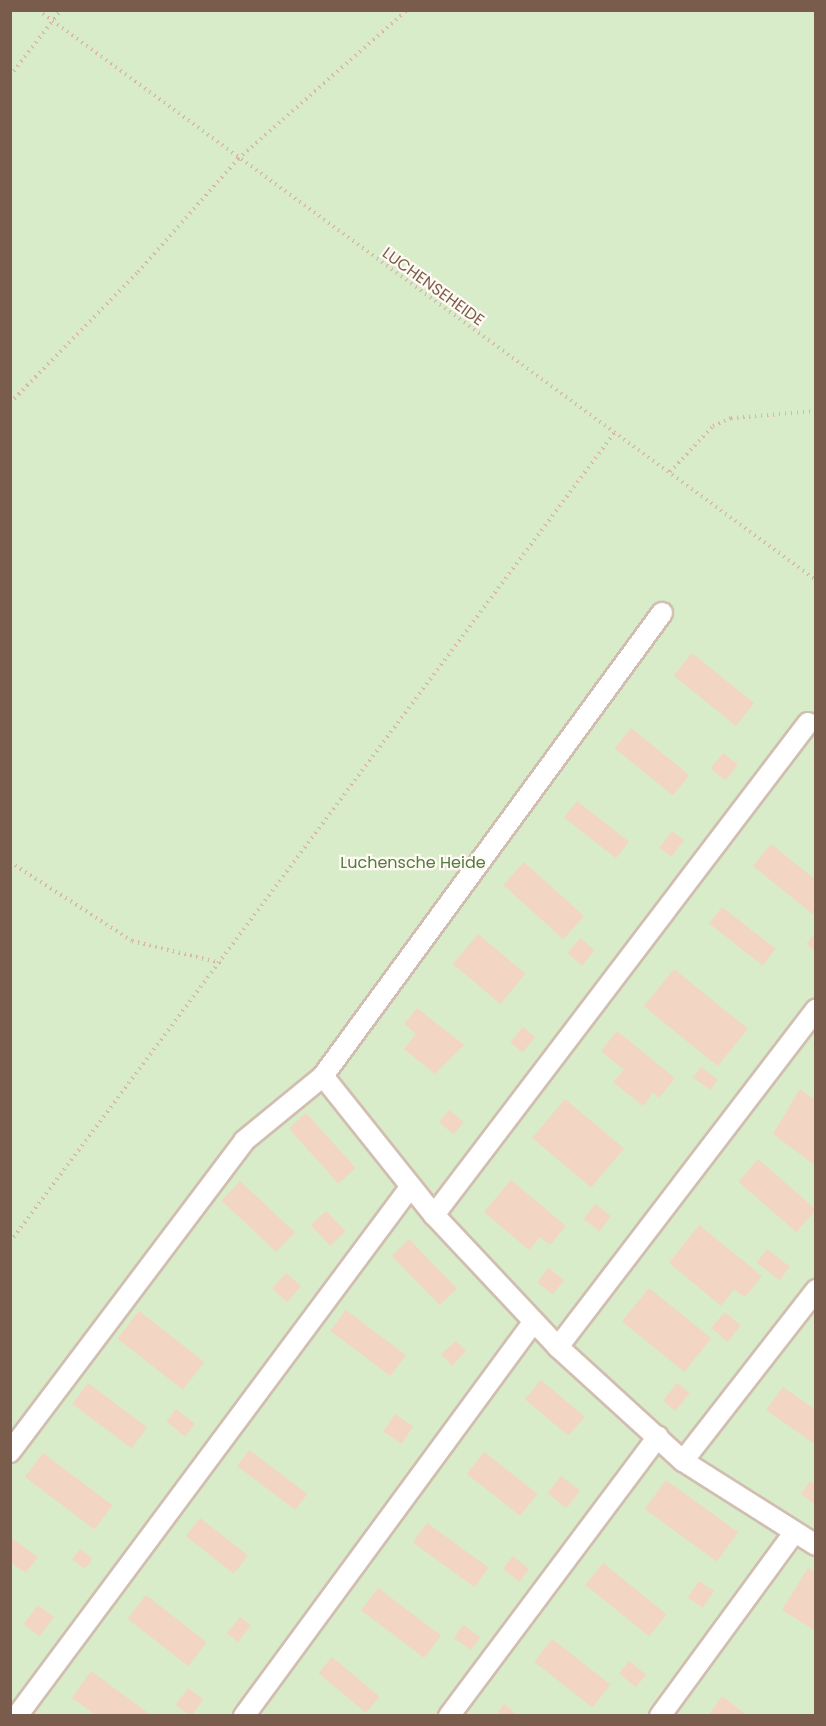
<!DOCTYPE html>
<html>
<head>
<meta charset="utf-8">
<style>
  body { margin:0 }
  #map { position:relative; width:826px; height:1726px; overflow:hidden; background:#fdf6ec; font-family:Poppins,sans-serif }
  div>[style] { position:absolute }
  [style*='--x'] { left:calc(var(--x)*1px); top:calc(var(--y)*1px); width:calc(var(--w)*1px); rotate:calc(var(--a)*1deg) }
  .green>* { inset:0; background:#d8ecc9; transform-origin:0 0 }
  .building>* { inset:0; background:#f3d5c3; transform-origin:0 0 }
  .path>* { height:4px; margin-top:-2px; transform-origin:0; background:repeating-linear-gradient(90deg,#d9b8a5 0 1.5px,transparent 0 6px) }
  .roads { filter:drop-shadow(2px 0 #d1beb0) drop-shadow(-2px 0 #d1beb0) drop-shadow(0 2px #d1beb0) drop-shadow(0 -2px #d1beb0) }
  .lane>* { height:20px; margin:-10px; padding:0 10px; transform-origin:10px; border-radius:10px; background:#fff }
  span { translate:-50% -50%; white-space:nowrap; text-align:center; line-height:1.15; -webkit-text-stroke:4.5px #fffaf3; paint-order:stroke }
  .street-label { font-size:16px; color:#7a5c4d }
  .park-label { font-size:16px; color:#537a41 }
  .frame { position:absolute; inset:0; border:12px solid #7a5c4d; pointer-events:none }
</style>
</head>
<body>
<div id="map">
  <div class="green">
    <i style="left:11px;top:11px;width:804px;height:1705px"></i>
  </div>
  <div class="building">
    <i style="left:692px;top:653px;width:80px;height:29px;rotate:39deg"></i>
    <i style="left:631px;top:728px;width:75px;height:26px;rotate:39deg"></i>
    <i style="left:723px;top:753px;width:19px;height:20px;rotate:39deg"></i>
    <i style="left:577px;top:801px;width:66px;height:21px;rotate:38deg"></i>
    <i style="left:672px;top:831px;width:15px;height:21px;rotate:37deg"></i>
    <i style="clip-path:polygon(771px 844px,816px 880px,814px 915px,753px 866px)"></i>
    <i style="left:524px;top:862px;width:81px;height:31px;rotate:42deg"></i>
    <i style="left:722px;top:907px;width:68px;height:21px;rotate:38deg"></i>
    <i style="clip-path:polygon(816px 933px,816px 951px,806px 944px)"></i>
    <i style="left:478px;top:934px;width:62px;height:39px;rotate:40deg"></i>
    <i style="left:580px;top:938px;width:19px;height:20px;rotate:39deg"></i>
    <i style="left:674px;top:969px;width:95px;height:48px;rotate:39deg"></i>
    <i style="clip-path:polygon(417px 1008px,464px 1045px,435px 1074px,404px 1049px,416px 1034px,404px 1024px)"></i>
    <i style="left:523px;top:1027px;width:16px;height:20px;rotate:40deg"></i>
    <i style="clip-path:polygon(617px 1031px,675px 1078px,659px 1098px,653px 1093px,643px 1106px,613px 1082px,624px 1070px,601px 1051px)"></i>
    <i style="left:701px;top:1067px;width:21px;height:13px;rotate:37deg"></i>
    <i style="clip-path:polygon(800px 1089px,816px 1101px,816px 1166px,773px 1134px)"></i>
    <i style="left:565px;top:1099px;width:77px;height:51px;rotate:40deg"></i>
    <i style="left:449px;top:1110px;width:19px;height:16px;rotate:39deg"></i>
    <i style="left:306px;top:1113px;width:74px;height:23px;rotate:48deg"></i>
    <i style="left:758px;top:1159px;width:77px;height:30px;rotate:41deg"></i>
    <i style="clip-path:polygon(511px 1180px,566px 1226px,550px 1245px,540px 1237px,529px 1250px,484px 1212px)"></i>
    <i style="left:240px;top:1181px;width:75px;height:27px;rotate:43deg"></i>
    <i style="left:595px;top:1204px;width:20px;height:19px;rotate:37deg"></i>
    <i style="left:326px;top:1211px;width:28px;height:21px;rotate:46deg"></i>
    <i style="clip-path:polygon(699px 1225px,762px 1276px,745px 1297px,734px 1289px,721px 1306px,669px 1263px)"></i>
    <i style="left:409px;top:1239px;width:69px;height:24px;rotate:46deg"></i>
    <i style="left:767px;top:1249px;width:29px;height:17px;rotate:38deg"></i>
    <i style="left:548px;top:1268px;width:20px;height:18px;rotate:37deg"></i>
    <i style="left:286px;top:1273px;width:20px;height:21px;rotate:41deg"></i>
    <i style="left:649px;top:1288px;width:80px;height:43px;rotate:39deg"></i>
    <i style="left:346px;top:1310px;width:75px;height:26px;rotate:37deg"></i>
    <i style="left:139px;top:1311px;width:83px;height:35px;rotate:38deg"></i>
    <i style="left:725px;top:1312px;width:21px;height:21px;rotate:41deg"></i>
    <i style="clip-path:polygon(456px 1341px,466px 1351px,452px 1366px,441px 1354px)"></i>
    <i style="left:541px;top:1380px;width:57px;height:25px;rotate:40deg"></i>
    <i style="left:88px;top:1383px;width:74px;height:26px;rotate:37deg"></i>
    <i style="left:677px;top:1383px;width:16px;height:23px;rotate:38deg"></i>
    <i style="clip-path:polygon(783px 1387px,816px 1410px,816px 1445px,766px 1410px)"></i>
    <i style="left:176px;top:1409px;width:24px;height:16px;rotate:38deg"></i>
    <i style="left:395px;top:1414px;width:22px;height:21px;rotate:34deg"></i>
    <i style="left:249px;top:1450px;width:73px;height:20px;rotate:37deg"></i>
    <i style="left:484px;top:1452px;width:68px;height:28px;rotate:38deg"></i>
    <i style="left:43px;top:1453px;width:87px;height:30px;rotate:37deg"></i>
    <i style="left:561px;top:1476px;width:24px;height:22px;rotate:38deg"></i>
    <i style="left:666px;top:1480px;width:89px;height:36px;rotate:36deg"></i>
    <i style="clip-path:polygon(810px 1481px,816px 1485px,814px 1504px,801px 1494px)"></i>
    <i style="left:200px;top:1518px;width:61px;height:23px;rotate:38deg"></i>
    <i style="left:427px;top:1523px;width:76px;height:24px;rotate:36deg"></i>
    <i style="clip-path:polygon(10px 1537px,38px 1557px,26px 1573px,10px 1562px)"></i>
    <i style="left:80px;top:1549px;width:16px;height:13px;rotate:38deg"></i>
    <i style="left:513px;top:1556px;width:21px;height:16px;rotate:39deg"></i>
    <i style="left:603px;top:1563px;width:82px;height:28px;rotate:39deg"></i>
    <i style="clip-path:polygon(808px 1568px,816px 1573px,816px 1631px,782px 1610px)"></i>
    <i style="left:699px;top:1581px;width:18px;height:20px;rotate:34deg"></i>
    <i style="left:378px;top:1588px;width:79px;height:28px;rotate:37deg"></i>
    <i style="left:146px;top:1595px;width:77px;height:30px;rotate:38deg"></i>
    <i style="left:38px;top:1605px;width:20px;height:24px;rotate:37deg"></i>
    <i style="left:240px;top:1617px;width:14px;height:21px;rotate:39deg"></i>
    <i style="left:463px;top:1625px;width:21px;height:16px;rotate:35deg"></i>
    <i style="left:552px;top:1639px;width:74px;height:29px;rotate:38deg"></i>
    <i style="left:332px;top:1657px;width:62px;height:21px;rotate:40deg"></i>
    <i style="left:629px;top:1661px;width:22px;height:16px;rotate:39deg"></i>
    <i style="clip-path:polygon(91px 1671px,152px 1716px,97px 1716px,72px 1698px)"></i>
    <i style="left:188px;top:1688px;width:19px;height:21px;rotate:36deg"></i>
    <i style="clip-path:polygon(722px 1696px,748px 1716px,708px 1716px)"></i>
    <i style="clip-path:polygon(504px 1704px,518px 1716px,495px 1716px)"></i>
  </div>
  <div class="path">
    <i style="--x:38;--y:10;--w:964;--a:36.23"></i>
    <i style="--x:10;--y:76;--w:83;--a:-52.3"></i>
    <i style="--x:10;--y:403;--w:183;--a:-45.7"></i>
    <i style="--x:138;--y:272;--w:151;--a:-48.5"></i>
    <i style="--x:238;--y:159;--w:225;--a:-41.4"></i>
    <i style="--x:670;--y:472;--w:63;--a:-46.9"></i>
    <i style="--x:713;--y:426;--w:20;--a:-24"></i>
    <i style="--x:731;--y:418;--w:85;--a:-4.7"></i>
    <i style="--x:10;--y:862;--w:145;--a:32.9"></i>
    <i style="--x:132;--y:941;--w:92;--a:13.9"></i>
    <i style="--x:10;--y:1242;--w:1010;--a:-53.25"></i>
  </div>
  <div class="roads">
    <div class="lane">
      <i style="--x:323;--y:1076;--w:178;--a:51.4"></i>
      <i style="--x:434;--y:1215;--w:181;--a:46.8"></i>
      <i style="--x:558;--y:1347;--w:169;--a:42.4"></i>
      <i style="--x:683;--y:1461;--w:157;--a:32.3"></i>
      <i style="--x:434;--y:1215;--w:618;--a:-52.76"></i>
      <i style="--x:558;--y:1347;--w:425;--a:-52.6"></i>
      <i style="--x:10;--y:1452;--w:389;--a:-53"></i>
      <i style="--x:244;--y:1141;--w:102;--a:-39.4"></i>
      <i style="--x:323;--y:1076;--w:574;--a:-53.79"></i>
      <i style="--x:683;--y:1461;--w:217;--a:-52.1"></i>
      <i style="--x:17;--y:1716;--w:660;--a:-53.37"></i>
      <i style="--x:244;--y:1716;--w:489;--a:-53.7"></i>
      <i style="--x:449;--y:1716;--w:349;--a:-53.2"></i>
      <i style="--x:660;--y:1716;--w:225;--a:-53.8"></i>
    </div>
  </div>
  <div class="street-label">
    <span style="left:433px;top:287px;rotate:36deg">LUCHENSEHEIDE</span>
  </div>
  <div class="park-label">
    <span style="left:413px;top:863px">Luchensche Heide</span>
  </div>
  <div class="frame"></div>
</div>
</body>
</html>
